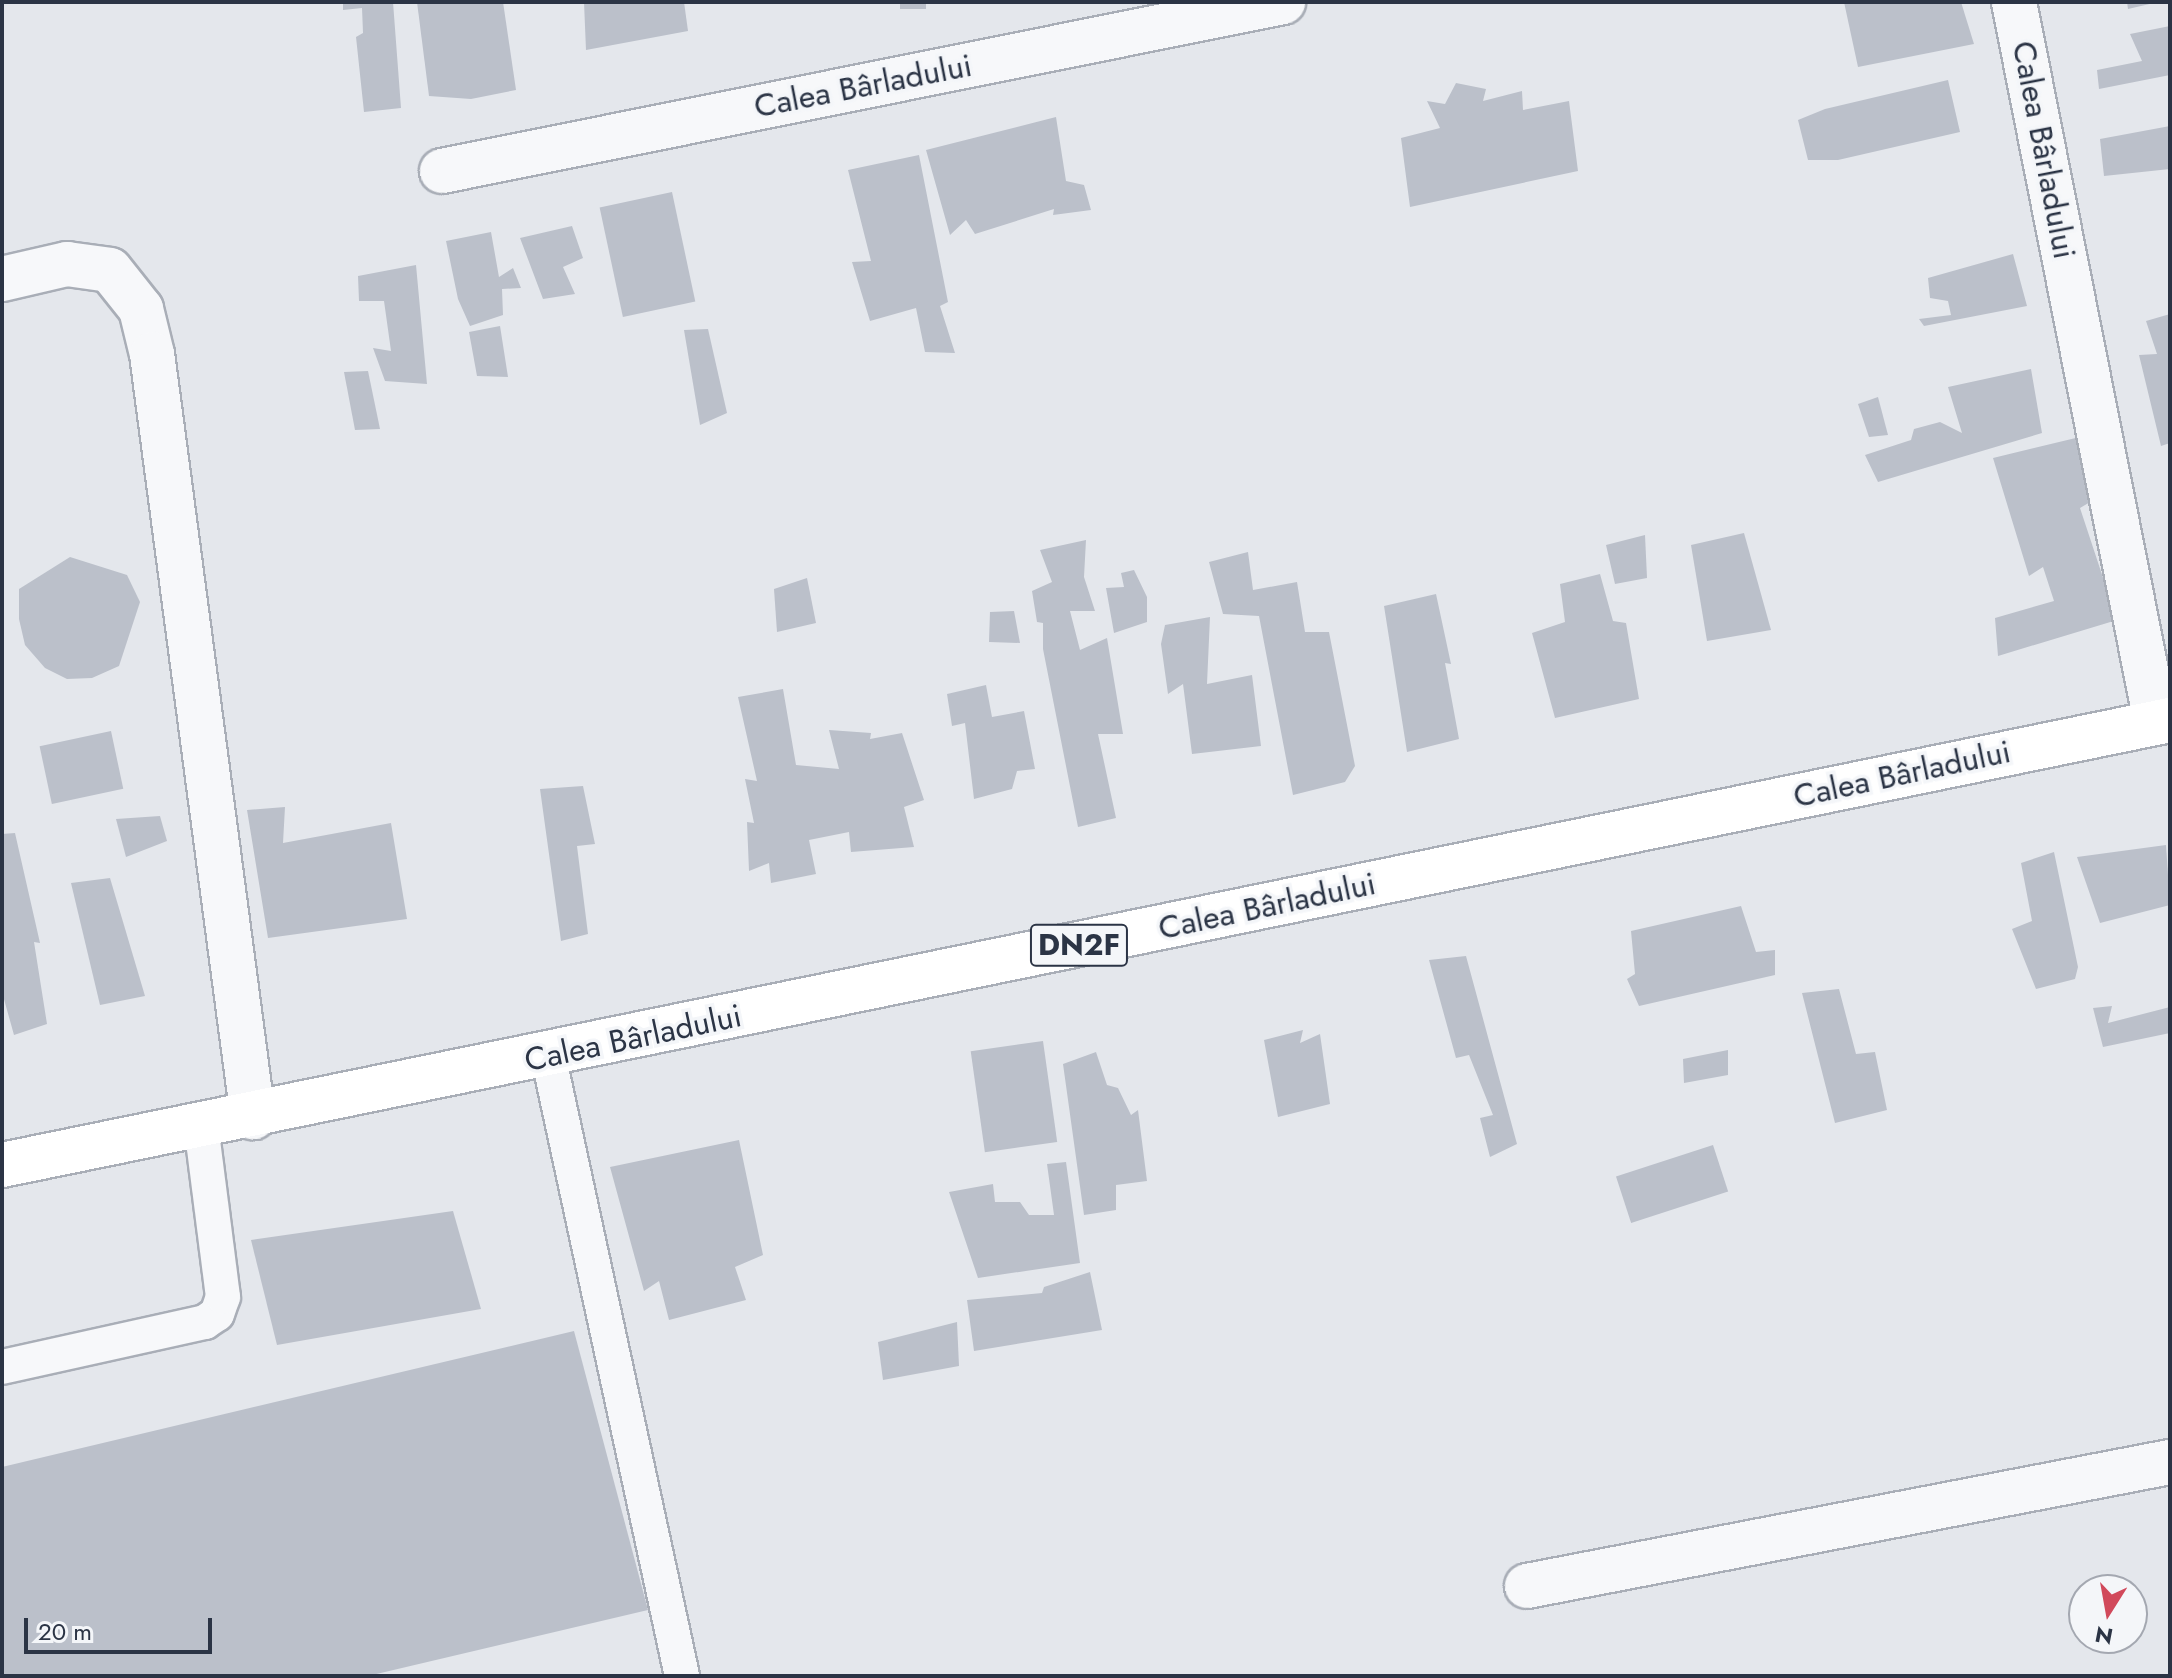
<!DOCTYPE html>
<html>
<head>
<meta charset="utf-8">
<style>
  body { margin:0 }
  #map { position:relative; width:2172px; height:1678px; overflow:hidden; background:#e4e7ec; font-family:Jost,sans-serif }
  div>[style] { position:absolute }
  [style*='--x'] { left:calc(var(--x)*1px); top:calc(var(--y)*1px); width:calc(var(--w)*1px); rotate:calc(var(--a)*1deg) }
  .building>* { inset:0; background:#bbc0ca; transform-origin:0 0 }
  .roads { filter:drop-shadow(2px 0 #a9aeb7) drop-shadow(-2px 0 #a9aeb7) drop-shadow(0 2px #a9aeb7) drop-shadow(0 -2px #a9aeb7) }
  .lane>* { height:34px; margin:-17px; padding:0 17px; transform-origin:17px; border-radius:17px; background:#f7f8fa }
  .street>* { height:44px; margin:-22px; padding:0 22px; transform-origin:22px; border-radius:22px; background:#f7f8fa }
  .primary>* { height:44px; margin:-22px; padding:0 22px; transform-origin:22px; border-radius:22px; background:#fff }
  span { translate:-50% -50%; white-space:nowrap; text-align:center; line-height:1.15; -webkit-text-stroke:7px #f4f6f9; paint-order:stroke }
  .shield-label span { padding:2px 6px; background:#f4f6f9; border:2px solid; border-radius:6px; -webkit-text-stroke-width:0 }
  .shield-label { font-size:30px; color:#2b3445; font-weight:700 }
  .street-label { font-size:32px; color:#2b3445 }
  .frame { position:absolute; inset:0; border:4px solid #2b3445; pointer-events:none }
  .north { position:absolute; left:2068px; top:1574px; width:80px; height:80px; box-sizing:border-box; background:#f4f6f9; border:2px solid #a4a8b1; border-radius:50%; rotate:191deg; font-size:22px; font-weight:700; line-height:32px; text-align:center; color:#2b3445 }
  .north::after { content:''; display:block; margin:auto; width:28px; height:36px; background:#d1495b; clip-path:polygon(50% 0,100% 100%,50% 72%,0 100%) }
  .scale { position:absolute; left:24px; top:1618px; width:188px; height:36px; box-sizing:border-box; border:4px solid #2b3445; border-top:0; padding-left:10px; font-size:24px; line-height:28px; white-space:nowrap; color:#2b3445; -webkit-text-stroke:6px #f4f6f9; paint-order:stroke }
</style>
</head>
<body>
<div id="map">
  <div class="building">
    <i style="clip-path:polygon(343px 2px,393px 2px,401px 108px,364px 112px,356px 37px,363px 33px,362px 8px,343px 10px)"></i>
    <i style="clip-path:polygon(417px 2px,503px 2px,516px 90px,471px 99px,429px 96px)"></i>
    <i style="clip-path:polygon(584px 2px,684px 2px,688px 31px,586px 50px)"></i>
    <i style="left:900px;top:2px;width:26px;height:7px"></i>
    <i style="clip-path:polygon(1844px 2px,1961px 2px,1974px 44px,1858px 67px)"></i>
    <i style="clip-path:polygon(2127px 2px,2154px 2px,2154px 3px,2128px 9px)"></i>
    <i style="clip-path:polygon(2170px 26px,2170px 75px,2099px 89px,2097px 70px,2142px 61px,2130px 34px)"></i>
    <i style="clip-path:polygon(1948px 80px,1960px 132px,1838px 160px,1808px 160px,1798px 120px,1825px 109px)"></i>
    <i style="clip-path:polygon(1456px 83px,1486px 89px,1483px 101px,1522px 91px,1523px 110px,1569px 101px,1578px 171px,1410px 207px,1401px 138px,1440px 128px,1427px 101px,1445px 104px)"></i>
    <i style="clip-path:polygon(1056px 117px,1066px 181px,1084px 185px,1091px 210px,1053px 215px,1054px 209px,975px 234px,966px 220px,950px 235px,926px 150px)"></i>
    <i style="clip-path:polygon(2170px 126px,2170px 169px,2104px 176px,2100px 139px)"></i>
    <i style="clip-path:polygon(919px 155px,948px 302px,940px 306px,955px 353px,925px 352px,916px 308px,870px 321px,852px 262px,871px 261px,848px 170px)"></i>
    <i style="left:672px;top:192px;width:112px;height:74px;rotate:78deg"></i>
    <i style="clip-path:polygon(572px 226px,583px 258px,563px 267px,575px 294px,543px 299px,520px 238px)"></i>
    <i style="clip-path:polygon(491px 232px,499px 277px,513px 268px,521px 288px,502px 289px,503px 315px,470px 326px,458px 299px,446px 241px)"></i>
    <i style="clip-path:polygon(2013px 254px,2027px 306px,1924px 326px,1919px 319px,1951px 315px,1948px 301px,1930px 298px,1928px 278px)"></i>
    <i style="clip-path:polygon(416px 265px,427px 384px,385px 381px,373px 348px,391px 351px,384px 301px,359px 301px,358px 276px)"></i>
    <i style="clip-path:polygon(2170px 314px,2170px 443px,2161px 446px,2139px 355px,2157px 354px,2146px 321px)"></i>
    <i style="clip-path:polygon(500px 326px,508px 377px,477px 376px,469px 332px)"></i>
    <i style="clip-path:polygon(708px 329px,727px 413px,700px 425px,684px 330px)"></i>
    <i style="clip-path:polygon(2031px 369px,2042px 433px,1878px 482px,1865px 455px,1911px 440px,1914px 429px,1940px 422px,1962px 433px,1948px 387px)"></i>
    <i style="clip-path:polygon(368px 371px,380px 429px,355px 430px,344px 372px)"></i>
    <i style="clip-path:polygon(1878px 397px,1888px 435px,1869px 437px,1858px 404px)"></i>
    <i style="clip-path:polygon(2084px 436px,2102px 495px,2080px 508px,2117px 620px,1998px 656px,1995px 618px,2054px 601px,2043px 567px,2029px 576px,1993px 458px)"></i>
    <i style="clip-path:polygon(1744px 533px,1771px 630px,1707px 641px,1691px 545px)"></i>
    <i style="clip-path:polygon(1645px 535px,1647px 578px,1615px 584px,1606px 545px)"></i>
    <i style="clip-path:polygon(1086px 540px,1084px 577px,1095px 611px,1070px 611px,1080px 650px,1107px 638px,1123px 734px,1098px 734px,1116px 818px,1078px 827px,1043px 649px,1043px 623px,1037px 622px,1032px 591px,1052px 582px,1040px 550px)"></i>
    <i style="clip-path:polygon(1248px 552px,1253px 590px,1297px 582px,1305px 632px,1329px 632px,1355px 766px,1345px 782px,1293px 795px,1259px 616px,1223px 614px,1209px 562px)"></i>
    <i style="clip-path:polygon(70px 557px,127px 575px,140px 602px,119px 666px,92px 678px,67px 679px,45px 668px,25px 645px,19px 619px,19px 589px)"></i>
    <i style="clip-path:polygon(1134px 570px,1147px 597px,1147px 622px,1114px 633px,1106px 588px,1124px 587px,1121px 573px)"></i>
    <i style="clip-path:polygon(1600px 574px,1613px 621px,1626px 623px,1639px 699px,1555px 718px,1532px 633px,1565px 622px,1560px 584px)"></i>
    <i style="clip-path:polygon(807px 578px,816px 623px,777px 632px,774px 589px)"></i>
    <i style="clip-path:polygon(1436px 594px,1451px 664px,1445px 663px,1459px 739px,1407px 752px,1384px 606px)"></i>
    <i style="clip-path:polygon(1014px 611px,1020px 643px,989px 642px,990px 612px)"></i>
    <i style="clip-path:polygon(1210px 617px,1207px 684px,1252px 675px,1261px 746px,1192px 754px,1183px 684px,1168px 694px,1161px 644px,1165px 625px)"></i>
    <i style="clip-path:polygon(986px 685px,992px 717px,1024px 711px,1035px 769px,1017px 771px,1012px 789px,974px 799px,965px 723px,952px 726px,947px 694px)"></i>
    <i style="clip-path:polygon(783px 689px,796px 765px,839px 769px,829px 730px,871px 733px,870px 739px,902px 733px,924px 800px,904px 807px,914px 847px,851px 852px,849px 832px,809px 840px,816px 874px,771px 883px,769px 863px,749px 871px,747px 822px,754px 823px,745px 779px,757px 781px,738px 697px)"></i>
    <i style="left:111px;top:731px;width:59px;height:73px;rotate:78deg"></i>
    <i style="clip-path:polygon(583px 786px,595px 844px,577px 846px,588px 934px,561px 941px,540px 789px)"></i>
    <i style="clip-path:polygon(285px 807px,283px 843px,391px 823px,407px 919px,268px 938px,247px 810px)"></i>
    <i style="clip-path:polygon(160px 816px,167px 841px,126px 857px,116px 819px)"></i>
    <i style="clip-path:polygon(15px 833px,40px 943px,34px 942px,47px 1024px,14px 1035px,2px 992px,2px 834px)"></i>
    <i style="clip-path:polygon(2166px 845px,2170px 905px,2100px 923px,2077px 857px)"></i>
    <i style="clip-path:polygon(2054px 852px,2078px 967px,2075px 979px,2036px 989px,2012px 929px,2032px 921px,2021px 863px)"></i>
    <i style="clip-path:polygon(110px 878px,145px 996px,100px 1005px,71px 883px)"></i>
    <i style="clip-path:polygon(1741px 906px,1756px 952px,1775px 950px,1775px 975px,1639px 1006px,1627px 979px,1635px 974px,1631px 931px)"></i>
    <i style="clip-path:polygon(1466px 956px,1517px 1144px,1490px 1157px,1480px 1118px,1493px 1115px,1469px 1055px,1456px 1058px,1429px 960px)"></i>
    <i style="clip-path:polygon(1839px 989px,1856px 1054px,1875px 1052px,1887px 1110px,1835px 1123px,1802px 993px)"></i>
    <i style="clip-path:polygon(2112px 1006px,2108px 1023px,2170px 1007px,2170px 1033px,2103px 1047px,2093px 1008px)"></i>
    <i style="clip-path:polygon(1303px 1030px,1300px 1043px,1320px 1034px,1330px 1104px,1278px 1117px,1264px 1040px)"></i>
    <i style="left:1043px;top:1041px;width:102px;height:73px;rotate:82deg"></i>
    <i style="clip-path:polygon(1728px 1050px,1728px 1075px,1684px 1083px,1683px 1059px)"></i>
    <i style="clip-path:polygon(1096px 1052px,1107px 1085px,1118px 1088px,1131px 1115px,1138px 1110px,1147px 1181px,1116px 1185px,1116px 1210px,1084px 1215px,1063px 1064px)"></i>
    <i style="clip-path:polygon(739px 1140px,763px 1255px,735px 1267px,746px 1300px,669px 1320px,659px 1281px,644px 1291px,610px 1167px)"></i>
    <i style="left:1713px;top:1145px;width:49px;height:102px;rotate:72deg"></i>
    <i style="clip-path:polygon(1066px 1162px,1080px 1263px,978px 1278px,949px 1192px,993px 1184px,995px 1202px,1020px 1202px,1029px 1215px,1054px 1215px,1047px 1164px)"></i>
    <i style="clip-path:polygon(453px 1211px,481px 1309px,277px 1345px,251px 1240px)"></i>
    <i style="clip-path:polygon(1090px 1272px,1102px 1330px,974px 1351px,967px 1300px,1042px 1293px,1044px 1287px)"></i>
    <i style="clip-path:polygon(957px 1322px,959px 1366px,883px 1380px,878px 1342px)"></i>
    <i style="clip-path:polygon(574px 1331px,648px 1610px,368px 1676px,2px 1676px,2px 1467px)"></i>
  </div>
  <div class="roads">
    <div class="lane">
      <i style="--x:548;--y:1055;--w:635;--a:77.82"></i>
      <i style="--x:2;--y:1367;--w:208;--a:-12.5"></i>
      <i style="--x:205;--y:1322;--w:14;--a:-34"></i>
      <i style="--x:217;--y:1314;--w:18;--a:-71"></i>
      <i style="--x:223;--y:1297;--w:172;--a:-97.3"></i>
    </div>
    <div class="street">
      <i style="--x:2014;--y:2;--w:734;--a:78.84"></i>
      <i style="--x:442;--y:171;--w:858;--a:-11.36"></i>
      <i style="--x:2;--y:279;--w:67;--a:-13"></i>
      <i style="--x:67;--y:264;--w:43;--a:7.9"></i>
      <i style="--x:110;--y:270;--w:50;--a:51.5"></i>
      <i style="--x:141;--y:309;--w:46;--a:76.3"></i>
      <i style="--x:152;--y:354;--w:770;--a:82.46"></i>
      <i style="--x:1527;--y:1586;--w:655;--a:-10.92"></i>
    </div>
    <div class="primary">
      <i style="--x:2;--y:1165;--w:2213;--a:-11.6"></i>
    </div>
  </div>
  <div class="shield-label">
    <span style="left:1079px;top:945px">DN2F</span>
  </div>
  <div class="street-label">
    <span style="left:863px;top:86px;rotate:-11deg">Calea Bârladului</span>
    <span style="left:2044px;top:150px;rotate:79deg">Calea Bârladului</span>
    <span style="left:1902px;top:774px;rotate:-12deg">Calea Bârladului</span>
    <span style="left:1267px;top:906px;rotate:-12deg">Calea Bârladului</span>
    <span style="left:633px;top:1038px;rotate:-12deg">Calea Bârladului</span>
  </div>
  <div class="frame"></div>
  <div class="north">N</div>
  <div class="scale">20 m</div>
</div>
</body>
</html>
